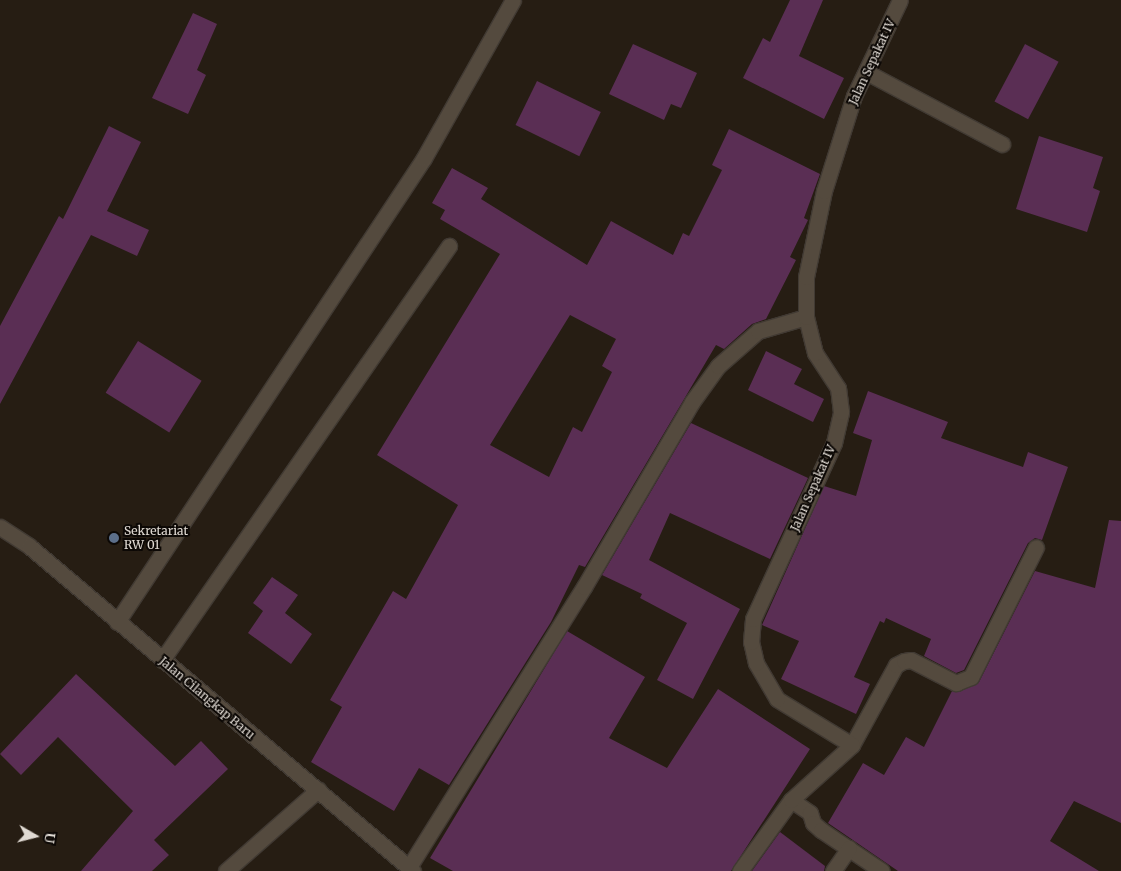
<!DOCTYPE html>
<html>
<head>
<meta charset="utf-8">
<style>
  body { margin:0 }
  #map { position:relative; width:1121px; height:871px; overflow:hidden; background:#261d13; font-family:Merriweather,serif }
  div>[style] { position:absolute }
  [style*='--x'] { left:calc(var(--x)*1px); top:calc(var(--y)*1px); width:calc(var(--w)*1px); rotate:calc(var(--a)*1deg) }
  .building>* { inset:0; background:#5a2e54; transform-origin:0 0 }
  .roads { filter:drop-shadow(1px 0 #413a33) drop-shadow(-1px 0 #413a33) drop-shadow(0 1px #413a33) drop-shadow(0 -1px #413a33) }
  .minor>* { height:15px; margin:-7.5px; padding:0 7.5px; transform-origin:7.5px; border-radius:7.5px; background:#544a3e }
  .tertiary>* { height:15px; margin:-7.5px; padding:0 7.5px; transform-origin:7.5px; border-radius:7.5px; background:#544a3e }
  .dots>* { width:14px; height:14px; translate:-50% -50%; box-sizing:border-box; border:2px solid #0c0805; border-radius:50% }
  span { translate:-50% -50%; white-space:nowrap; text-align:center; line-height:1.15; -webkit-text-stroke:4px #0c0805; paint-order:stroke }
  .street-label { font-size:12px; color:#e0dad3 }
  .poi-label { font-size:12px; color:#e0dad3 }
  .left { translate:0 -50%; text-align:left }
  .north { position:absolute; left:10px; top:811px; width:50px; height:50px; -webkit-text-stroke:4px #0c0805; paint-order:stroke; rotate:98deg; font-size:14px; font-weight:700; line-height:20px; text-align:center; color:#e0dad3 }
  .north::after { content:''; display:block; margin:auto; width:18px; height:22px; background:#e0dad3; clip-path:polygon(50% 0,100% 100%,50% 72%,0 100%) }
</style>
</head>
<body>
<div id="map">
  <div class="building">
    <i style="clip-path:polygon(790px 0,823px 0,799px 56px,844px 78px,824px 119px,743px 78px,763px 38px,770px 42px)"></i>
    <i style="clip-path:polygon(193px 13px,217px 24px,197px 70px,206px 75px,188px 114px,152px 98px)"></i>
    <i style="clip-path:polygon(633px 44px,697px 73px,681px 108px,671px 104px,664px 120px,609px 94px)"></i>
    <i style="left:1025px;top:44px;width:38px;height:65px;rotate:28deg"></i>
    <i style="left:537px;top:81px;width:71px;height:49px;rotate:26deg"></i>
    <i style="clip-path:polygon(109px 126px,141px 142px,107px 211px,149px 230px,137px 256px,91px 235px,0 404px,0 326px,59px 216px,63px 219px)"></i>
    <i style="clip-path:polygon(evenodd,729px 129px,820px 174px,804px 218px,808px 220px,790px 257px,796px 260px,766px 319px,752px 324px,724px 349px,716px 345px,585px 567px,579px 565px,551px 622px,449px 785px,419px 768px,394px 811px,311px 762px,342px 707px,330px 700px,393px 591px,406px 599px,458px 505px,377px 455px,500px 254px,440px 219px,445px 210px,432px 203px,452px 168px,488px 188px,481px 199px,587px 265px,611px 221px,673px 255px,683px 233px,689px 236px,722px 170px,712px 165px,729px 129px,570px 315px,616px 339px,602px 366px,612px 372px,582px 432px,573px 427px,549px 477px,490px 445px,570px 315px)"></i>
    <i style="clip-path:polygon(1039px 136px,1103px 157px,1093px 188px,1100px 191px,1087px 232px,1016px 209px)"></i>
    <i style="left:138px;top:341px;width:75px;height:61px;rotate:32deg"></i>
    <i style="clip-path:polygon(766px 351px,802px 369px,794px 384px,824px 399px,813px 422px,748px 390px)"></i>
    <i style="clip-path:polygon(868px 391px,948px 422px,941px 438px,1023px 467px,1028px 452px,1068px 467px,1042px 540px,1035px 538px,1028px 543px,964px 670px,956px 673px,924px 656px,931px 639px,886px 618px,884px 623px,880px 621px,854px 677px,870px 684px,856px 714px,781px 679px,799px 641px,762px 625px,824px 486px,856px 496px,872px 440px,853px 433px)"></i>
    <i style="clip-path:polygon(691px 423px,808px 478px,770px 559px,670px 513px,649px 560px,740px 609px,693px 699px,657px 680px,687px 623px,640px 598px,642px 594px,602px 575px)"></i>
    <i style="clip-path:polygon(1109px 520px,1121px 521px,1121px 823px,1074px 801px,1050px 841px,1099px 871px,898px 871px,828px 823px,863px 763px,884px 775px,906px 737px,924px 747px,952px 691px,959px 692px,979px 682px,1035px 571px,1095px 588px)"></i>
    <i style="clip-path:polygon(272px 577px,298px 595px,285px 613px,312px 634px,291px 664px,248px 633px,263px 611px,253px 603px)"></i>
    <i style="clip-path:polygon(567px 631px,645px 677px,609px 738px,667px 768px,718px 689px,810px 749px,731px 871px,453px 871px,430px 858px)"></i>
    <i style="clip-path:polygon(76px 674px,175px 766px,201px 741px,228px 769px,154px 840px,169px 855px,152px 871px,81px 871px,133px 811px,58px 737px,21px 775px,0 754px)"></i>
    <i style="clip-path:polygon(780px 832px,825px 866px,824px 871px,752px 871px)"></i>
  </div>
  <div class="roads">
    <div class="minor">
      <i style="--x:866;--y:72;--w:154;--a:27.9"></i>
      <i style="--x:117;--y:622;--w:556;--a:-56.51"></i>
      <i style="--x:424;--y:158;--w:181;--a:-60.6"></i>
      <i style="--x:162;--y:660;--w:504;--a:-55.27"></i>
      <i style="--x:852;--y:745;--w:91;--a:-61.2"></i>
      <i style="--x:896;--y:665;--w:9;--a:-27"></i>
      <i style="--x:904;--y:661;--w:7;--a:-8"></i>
      <i style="--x:911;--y:660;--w:51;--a:27.1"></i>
      <i style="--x:956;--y:683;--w:16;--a:-22"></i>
      <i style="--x:971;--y:677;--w:145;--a:-63.4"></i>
      <i style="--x:791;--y:800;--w:23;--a:34"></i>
      <i style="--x:810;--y:813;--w:10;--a:73"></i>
      <i style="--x:813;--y:823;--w:11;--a:41"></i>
      <i style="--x:821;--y:830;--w:73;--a:33.9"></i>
      <i style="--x:409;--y:867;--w:330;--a:-58"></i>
      <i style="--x:584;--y:587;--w:214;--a:-59.7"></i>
      <i style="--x:692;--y:402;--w:44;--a:-54.2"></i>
      <i style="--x:718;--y:366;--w:53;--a:-41.2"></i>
      <i style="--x:758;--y:331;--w:50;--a:-16.3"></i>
      <i style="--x:226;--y:871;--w:123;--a:-41.4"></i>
      <i style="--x:740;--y:871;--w:87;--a:-54.3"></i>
      <i style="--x:791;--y:800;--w:82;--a:-42"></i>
      <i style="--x:852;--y:745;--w:88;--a:-148.5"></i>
      <i style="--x:777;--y:699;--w:42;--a:-120.3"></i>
      <i style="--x:756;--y:663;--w:22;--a:-103"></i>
      <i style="--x:751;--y:642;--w:23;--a:-85"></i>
      <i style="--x:753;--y:619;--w:194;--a:-65.3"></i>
      <i style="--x:834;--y:443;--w:32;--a:-77"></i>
      <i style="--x:841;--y:412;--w:24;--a:-97"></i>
      <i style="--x:838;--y:388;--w:42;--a:-123.3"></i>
      <i style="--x:815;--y:353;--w:37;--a:-104"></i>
      <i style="--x:806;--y:317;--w:40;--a:-90"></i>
      <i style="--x:806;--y:277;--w:88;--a:-78.2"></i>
      <i style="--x:824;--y:191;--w:100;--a:-72.5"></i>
      <i style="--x:854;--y:96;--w:106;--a:-64.4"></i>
      <i style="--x:833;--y:871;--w:28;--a:-55"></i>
    </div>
    <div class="tertiary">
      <i style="--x:0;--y:527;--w:35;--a:33"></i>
      <i style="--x:29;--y:546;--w:503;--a:40.24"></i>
    </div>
  </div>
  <div class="dots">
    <i style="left:114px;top:538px;background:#5c6f8a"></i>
  </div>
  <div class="street-label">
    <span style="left:872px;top:62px;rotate:-65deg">Jalan Sepakat IV</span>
    <span style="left:813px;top:488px;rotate:-66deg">Jalan Sepakat IV</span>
    <span style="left:207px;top:698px;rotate:40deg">Jalan Cilangkap Baru</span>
  </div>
  <div class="poi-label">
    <span class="left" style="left:124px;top:538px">Sekretariat<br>RW 01</span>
  </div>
  <div class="north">U</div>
</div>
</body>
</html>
